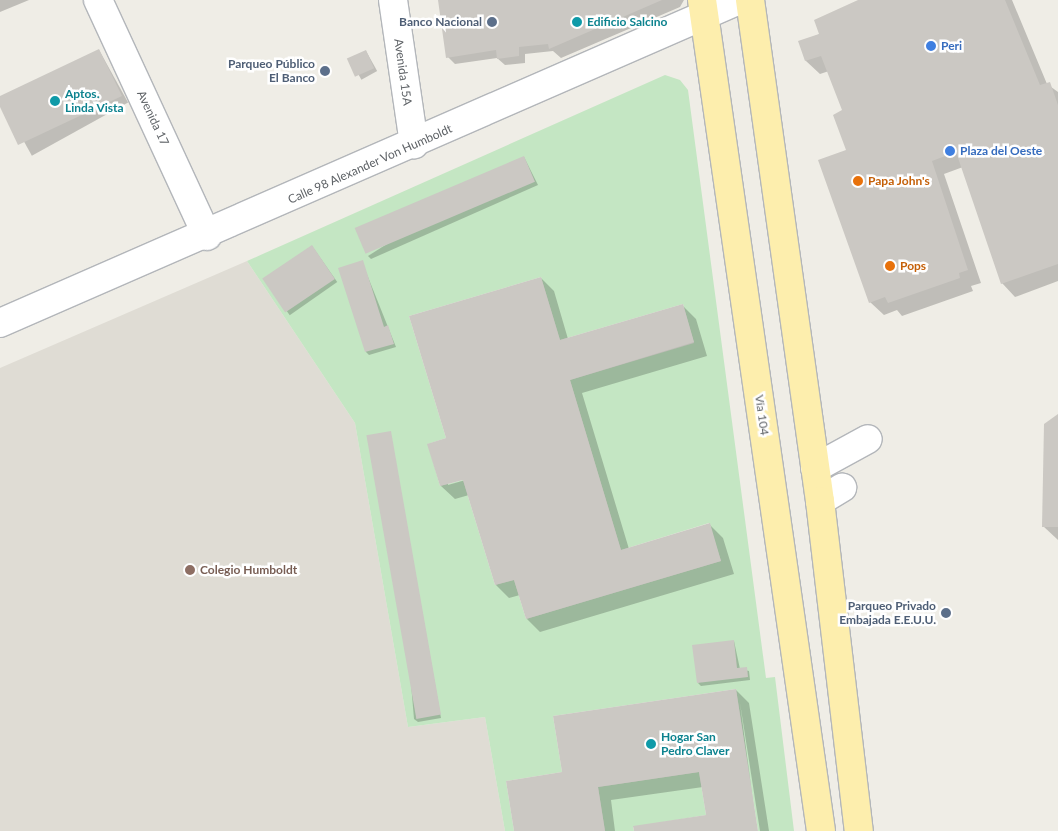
<!DOCTYPE html>
<html>
<head>
<meta charset="utf-8">
<style>
  body { margin:0 }
  #map { position:relative; width:1058px; height:831px; overflow:hidden; background:#efede6; font-family:Lato,sans-serif }
  div>[style] { position:absolute }
  [style*='--x'] { left:calc(var(--x)*1px); top:calc(var(--y)*1px); width:calc(var(--w)*1px); rotate:calc(var(--a)*1deg) }
  .education>* { inset:0; background:#dfdcd4 }
  .green>* { inset:0; background:#c4e6c3 }
  .shadow>* { inset:0; background:#0003; transform-origin:0 0 }
  .building>* { inset:0; background:#cbc8c3; transform-origin:0 0 }
  .roads { filter:drop-shadow(1px 0 #b3b6ba) drop-shadow(-1px 0 #b3b6ba) drop-shadow(0 1px #b3b6ba) drop-shadow(0 -1px #b3b6ba) }
  .minor>* { height:28px; margin:-14px; padding:0 14px; transform-origin:14px; border-radius:14px; background:#fff }
  .major>* { height:28px; margin:-14px; padding:0 14px; transform-origin:14px; border-radius:14px; background:#fdeead }
  .dots>* { width:14px; height:14px; translate:-50% -50%; box-sizing:border-box; border:2px solid #fff; border-radius:50% }
  span { translate:-50% -50%; white-space:nowrap; text-align:center; line-height:1.15; -webkit-text-stroke:5px #fff; paint-order:stroke }
  .service-label { font-size:12px; color:#4e5e75; font-weight:700 }
  .right { translate:-100% -50%; text-align:right }
  .culture-label { font-size:12px; color:#0d838f; font-weight:700 }
  .left { translate:0 -50%; text-align:left }
  .shop-label { font-size:12px; color:#366cbe; font-weight:700 }
  .street-label { font-size:12px; color:#5e6266 }
  .food-label { font-size:12px; color:#c56008; font-weight:700 }
  .education-label { font-size:12px; color:#785e54; font-weight:700 }
</style>
</head>
<body>
<div id="map">
  <div class="education">
    <i style="clip-path:polygon(247px 261px,355px 423px,408px 727px,485px 717px,505px 831px,0 831px,0 368px)"></i>
  </div>
  <div class="green">
    <i style="clip-path:polygon(evenodd,665px 75px,680px 80px,688px 90px,766px 678px,775px 677px,794px 831px,758px 831px,736px 689px,553px 716px,562px 772px,506px 781px,514px 831px,505px 831px,485px 717px,408px 727px,355px 423px,247px 261px,665px 75px,541px 277px,560px 340px,683px 304px,694px 343px,570px 380px,621px 550px,709px 523px,721px 561px,526px 619px,514px 580px,495px 585px,463px 480px,440px 486px,428px 444px,446px 438px,409px 316px,541px 277px)"></i>
    <i style="clip-path:polygon(699px 772px,706px 815px,633px 827px,634px 831px,605px 831px,598px 787px)"></i>
  </div>
  <div class="shadow">
    <i style="clip-path:polygon(0 0,29px 0,0 12px)"></i>
    <i style="clip-path:polygon(439px 0,684px 0,680px 7px,561px 58px,553px 51px,525px 54px,525px 63px,505px 65px,497px 58px,455px 64px,448px 57px)"></i>
    <i style="clip-path:polygon(859px 0,1012px 0,1047px 84px,1058px 92px,1058px 281px,1015px 297px,1002px 283px,963px 167px,944px 174px,981px 283px,971px 286px,973px 291px,902px 316px,897px 310px,884px 315px,870px 302px,844px 111px,829px 71px,820px 74px,806px 61px,800px 42px,820px 34px)"></i>
    <i style="left:99px;top:50px;width:60px;height:110px;rotate:61deg"></i>
    <i style="left:366px;top:51px;width:23px;height:18px;rotate:61deg"></i>
    <i style="clip-path:polygon(524px 157px,538px 185px,371px 259px,368px 256px)"></i>
    <i style="left:312px;top:246px;width:44px;height:58px;rotate:55deg"></i>
    <i style="clip-path:polygon(362px 262px,396px 347px,369px 355px,366px 352px)"></i>
    <i style="clip-path:polygon(evenodd,541px 278px,554px 291px,568px 339px,682px 305px,696px 319px,707px 356px,582px 393px,629px 549px,709px 524px,723px 538px,734px 574px,540px 632px,527px 619px,520px 595px,509px 598px,496px 585px,469px 495px,455px 499px,441px 486px,429px 444px,447px 439px,541px 278px,469px 477px,469px 479px,448px 485px,448px 483px,469px 477px)"></i>
    <i style="clip-path:polygon(1058px 416px,1058px 540px,1043px 526px)"></i>
    <i style="clip-path:polygon(390px 432px,441px 718px,418px 722px,414px 719px)"></i>
    <i style="clip-path:polygon(734px 641px,740px 669px,749px 671px,750px 680px,701px 686px,698px 683px)"></i>
    <i style="clip-path:polygon(736px 690px,749px 703px,769px 831px,760px 831px,740px 703px,757px 831px,635px 831px,707px 816px,703px 787px,611px 800px,615px 831px,515px 831px,563px 774px)"></i>
  </div>
  <div class="building">
    <i style="clip-path:polygon(438px 0,662px 0,549px 49px,548px 44px,519px 47px,519px 56px,497px 59px,496px 50px,446px 58px)"></i>
    <i style="clip-path:polygon(858px 0,1005px 0,1040px 85px,1050px 82px,1058px 105px,1058px 264px,1001px 284px,956px 152px,932px 161px,968px 270px,959px 273px,960px 278px,888px 303px,885px 297px,869px 303px,818px 160px,846px 150px,833px 115px,842px 110px,821px 56px,805px 61px,798px 41px,819px 34px,814px 20px)"></i>
    <i style="clip-path:polygon(99px 49px,122px 96px,18px 145px,0 107px,0 96px)"></i>
    <i style="left:366px;top:50px;width:20px;height:21px;rotate:66deg"></i>
    <i style="left:524px;top:156px;width:28px;height:184px;rotate:67deg"></i>
    <i style="left:312px;top:245px;width:41px;height:60px;rotate:56deg"></i>
    <i style="clip-path:polygon(363px 260px,384px 327px,388px 325px,394px 344px,365px 352px,338px 268px)"></i>
    <i style="clip-path:polygon(541px 277px,560px 340px,683px 304px,694px 342px,570px 380px,621px 550px,710px 523px,721px 561px,526px 619px,514px 580px,495px 585px,463px 480px,440px 486px,427px 444px,446px 438px,409px 316px)"></i>
    <i style="clip-path:polygon(1058px 414px,1058px 527px,1042px 527px,1044px 424px)"></i>
    <i style="left:391px;top:431px;width:288px;height:25px;rotate:80deg"></i>
    <i style="clip-path:polygon(734px 640px,737px 668px,747px 667px,748px 677px,697px 683px,692px 645px)"></i>
    <i style="clip-path:polygon(736px 689px,758px 831px,634px 831px,633px 826px,706px 815px,699px 772px,598px 787px,605px 831px,514px 831px,506px 781px,562px 772px,553px 716px)"></i>
  </div>
  <div class="roads">
    <div class="minor">
      <i style="--x:98;--y:0;--w:260;--a:65.2"></i>
      <i style="--x:393;--y:0;--w:146;--a:81.7"></i>
      <i style="--x:0;--y:323;--w:807;--a:-23.61"></i>
      <i style="--x:815;--y:468;--w:60;--a:-28.7"></i>
      <i style="--x:820;--y:501;--w:26;--a:-31"></i>
    </div>
    <div class="major">
      <i style="--x:702;--y:0;--w:839;--a:81.85"></i>
      <i style="--x:750;--y:0;--w:506;--a:82.05"></i>
      <i style="--x:820;--y:501;--w:332;--a:83.3"></i>
    </div>
  </div>
  <div class="dots">
    <i style="left:492px;top:22px;background:#5c6f8a"></i>
    <i style="left:577px;top:22px;background:#0f9aa8"></i>
    <i style="left:931px;top:46px;background:#3f7fe0"></i>
    <i style="left:325px;top:71px;background:#5c6f8a"></i>
    <i style="left:55px;top:101px;background:#0f9aa8"></i>
    <i style="left:950px;top:151px;background:#3f7fe0"></i>
    <i style="left:858px;top:181px;background:#e8710a"></i>
    <i style="left:890px;top:266px;background:#e8710a"></i>
    <i style="left:190px;top:570px;background:#8d6e63"></i>
    <i style="left:946px;top:613px;background:#5c6f8a"></i>
    <i style="left:651px;top:744px;background:#0f9aa8"></i>
  </div>
  <div class="service-label">
    <span class="right" style="left:482px;top:22px">Banco Nacional</span>
    <span class="right" style="left:315px;top:71px">Parqueo Público<br>El Banco</span>
    <span class="right" style="left:936px;top:613px">Parqueo Privado<br>Embajada E.E.U.U.</span>
  </div>
  <div class="culture-label">
    <span class="left" style="left:587px;top:22px">Edificio Salcino</span>
    <span class="left" style="left:65px;top:101px">Aptos.<br>Linda Vista</span>
    <span class="left" style="left:661px;top:744px">Hogar San<br>Pedro Claver</span>
  </div>
  <div class="shop-label">
    <span class="left" style="left:941px;top:46px">Peri</span>
    <span class="left" style="left:960px;top:151px">Plaza del Oeste</span>
  </div>
  <div class="street-label">
    <span style="left:403px;top:72px;rotate:82deg">Avenida 15A</span>
    <span style="left:153px;top:118px;rotate:65deg">Avenida 17</span>
    <span style="left:370px;top:164px;rotate:-24deg">Calle 98 Alexander Von Humboldt</span>
    <span style="left:762px;top:415px;rotate:82deg">Vía 104</span>
  </div>
  <div class="food-label">
    <span class="left" style="left:868px;top:181px">Papa John's</span>
    <span class="left" style="left:900px;top:266px">Pops</span>
  </div>
  <div class="education-label">
    <span class="left" style="left:200px;top:570px">Colegio Humboldt</span>
  </div>
</div>
</body>
</html>
